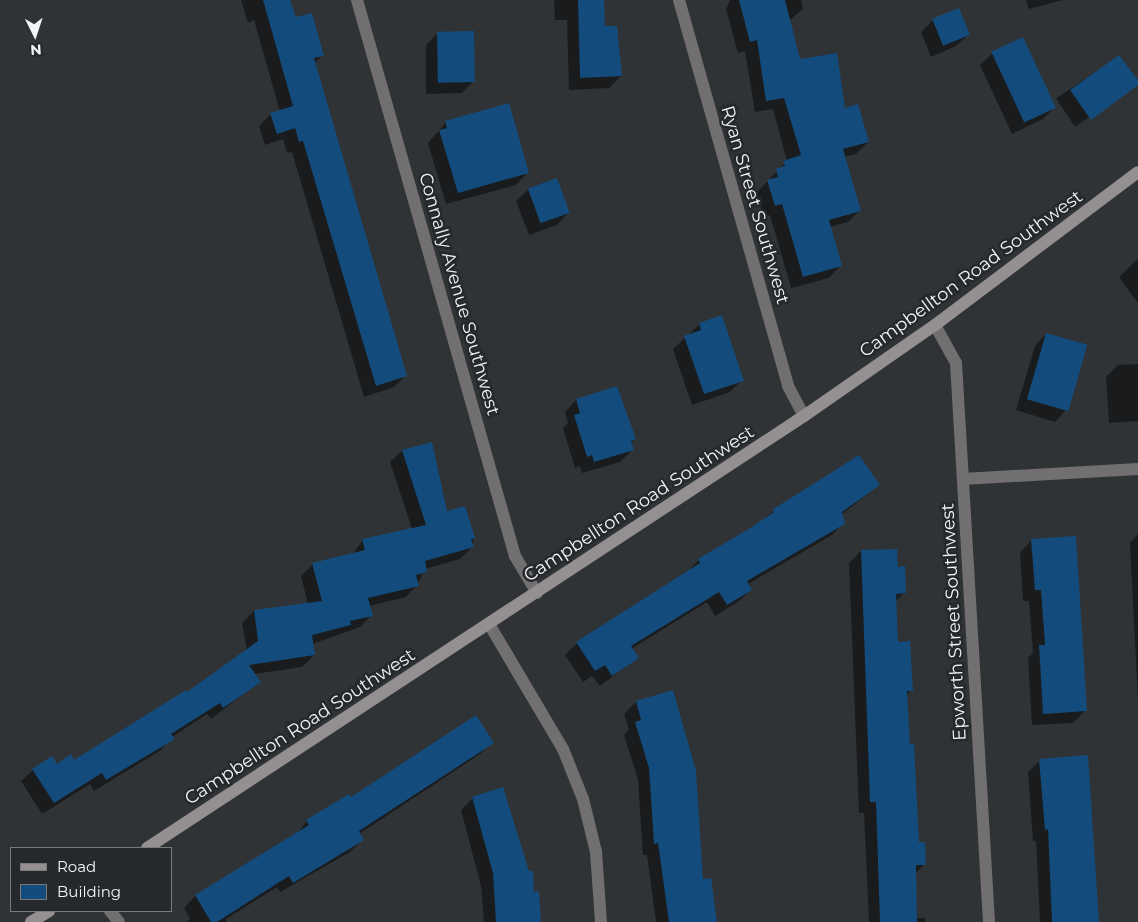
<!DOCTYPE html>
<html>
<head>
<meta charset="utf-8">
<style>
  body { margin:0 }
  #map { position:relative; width:1138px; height:922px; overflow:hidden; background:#303336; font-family:Montserrat,sans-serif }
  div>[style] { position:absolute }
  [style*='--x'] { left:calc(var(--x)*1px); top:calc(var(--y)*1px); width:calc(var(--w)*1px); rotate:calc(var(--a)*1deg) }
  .shadow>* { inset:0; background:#0007; transform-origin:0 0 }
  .building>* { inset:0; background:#134c7c; transform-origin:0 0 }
  .minor>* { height:12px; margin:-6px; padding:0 6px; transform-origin:6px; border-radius:6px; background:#716f6f }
  .secondary>* { height:12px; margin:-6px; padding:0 6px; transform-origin:6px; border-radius:6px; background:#949091 }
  span { translate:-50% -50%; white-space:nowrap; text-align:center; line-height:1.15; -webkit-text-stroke:5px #26292b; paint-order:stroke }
  .street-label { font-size:18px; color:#f2f4f6 }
  .legend { position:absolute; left:10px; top:847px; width:162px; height:65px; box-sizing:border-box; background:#26292b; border:1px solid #787a7c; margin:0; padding:6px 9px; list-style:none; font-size:15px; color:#f2f4f6 }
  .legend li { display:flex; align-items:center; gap:10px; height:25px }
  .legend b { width:25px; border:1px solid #787a7c }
  .north { position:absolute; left:10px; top:10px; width:50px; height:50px; -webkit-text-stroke:4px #26292b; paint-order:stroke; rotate:176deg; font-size:14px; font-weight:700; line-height:20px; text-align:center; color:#f2f4f6 }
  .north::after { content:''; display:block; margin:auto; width:18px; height:22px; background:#f2f4f6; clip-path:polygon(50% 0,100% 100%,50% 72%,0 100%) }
</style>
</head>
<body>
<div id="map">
  <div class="shadow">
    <i style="clip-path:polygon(241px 0,290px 0,295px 19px,322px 55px,314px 64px,406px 375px,394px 387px,364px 397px,292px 152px,287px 153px,283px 139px,265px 145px,259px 126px,271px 114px,280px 112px,254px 20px,248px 23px)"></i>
    <i style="clip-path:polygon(554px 0,603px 0,604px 27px,621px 76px,609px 88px,569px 90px,567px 20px,555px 20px)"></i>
    <i style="clip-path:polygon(730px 0,801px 0,803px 9px,789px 21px,799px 60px,844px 110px,868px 142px,856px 154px,844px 157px,860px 210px,848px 222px,830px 227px,840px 266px,829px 278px,791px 288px,770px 215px,764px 217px,756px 193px,787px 161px,773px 109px,755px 112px,745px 51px,738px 53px,726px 9px)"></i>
    <i style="clip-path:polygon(1026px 0,1063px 0,1029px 9px)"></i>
    <i style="clip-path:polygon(933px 20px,968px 35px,956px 46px,931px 57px,921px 32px)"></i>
    <i style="clip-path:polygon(438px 33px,474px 81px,462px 93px,426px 94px,426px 45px)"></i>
    <i style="clip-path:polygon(1023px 39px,1055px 107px,1043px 119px,1012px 134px,980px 65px,992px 54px)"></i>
    <i style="left:1119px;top:56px;width:34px;height:76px;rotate:56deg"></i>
    <i style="clip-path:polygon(446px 122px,527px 173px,516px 185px,446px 204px,428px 143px)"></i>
    <i style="clip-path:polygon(556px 180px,568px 213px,557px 225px,529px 235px,516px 201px,528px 190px)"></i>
    <i style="clip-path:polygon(1138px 259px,1138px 303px,1119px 277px)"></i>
    <i style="clip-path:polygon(700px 324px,742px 380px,730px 392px,692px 405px,673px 349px)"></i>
    <i style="clip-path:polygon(1046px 334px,1066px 410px,1055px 422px,1016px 410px,1035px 346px)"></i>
    <i style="clip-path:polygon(1138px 364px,1138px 421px,1109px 423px,1106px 377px,1118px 365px)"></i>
    <i style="clip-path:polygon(576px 400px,635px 439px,630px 444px,632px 450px,620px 462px,582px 473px,580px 466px,575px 468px,563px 428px,568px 423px,565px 412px)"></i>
    <i style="clip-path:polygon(402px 451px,447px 512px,474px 538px,472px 547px,460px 559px,425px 569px,417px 585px,406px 597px,369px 606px,372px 615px,360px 627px,312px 644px,314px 655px,302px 667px,254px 674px,259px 682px,211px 719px,207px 714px,172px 737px,161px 750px,94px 791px,90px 784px,42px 814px,21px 781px,33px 770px,74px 762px,187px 694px,247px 651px,242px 623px,254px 611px,308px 604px,301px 576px,313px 564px,352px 555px,363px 540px,412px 529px,390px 462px)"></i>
    <i style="clip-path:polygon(879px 485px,841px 515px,844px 523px,832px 535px,748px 584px,751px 590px,739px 601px,715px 616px,707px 602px,631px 649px,637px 658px,600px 686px,592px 676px,583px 682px,565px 655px,577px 643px,687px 572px,699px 560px,760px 523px,773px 511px)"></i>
    <i style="clip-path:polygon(1138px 534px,1138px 701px,1130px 543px)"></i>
    <i style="clip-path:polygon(1032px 540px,1085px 711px,1073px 723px,1032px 725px,1028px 658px,1033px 653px,1029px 601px,1023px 601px,1020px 552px)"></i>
    <i style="clip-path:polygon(861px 551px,896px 568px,905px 592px,895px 602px,897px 643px,911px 690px,906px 696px,918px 844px,924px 865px,915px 874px,915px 918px,925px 918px,925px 922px,869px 922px,864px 813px,859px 813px,849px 563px)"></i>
    <i style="clip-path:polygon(672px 692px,702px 881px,716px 922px,656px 922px,647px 855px,643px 855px,638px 780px,624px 735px,629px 730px,624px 714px,636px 702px)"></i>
    <i style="clip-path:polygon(492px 742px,480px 754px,359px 834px,362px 840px,350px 852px,280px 892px,277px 887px,226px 919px,227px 922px,187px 922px,190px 919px,184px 908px,195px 896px,296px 835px,307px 821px,351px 799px)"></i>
    <i style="clip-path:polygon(1040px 761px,1097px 922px,1040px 922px,1036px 841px,1033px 841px,1028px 772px)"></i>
    <i style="clip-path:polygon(473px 798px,533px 893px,540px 922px,484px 922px,481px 886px,461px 810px)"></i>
  </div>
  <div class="building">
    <i style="clip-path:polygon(263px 0,290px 0,296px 17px,312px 13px,324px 56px,314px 58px,407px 376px,376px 386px,303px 141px,299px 142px,295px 128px,277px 134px,270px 113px,293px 106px)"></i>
    <i style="clip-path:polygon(578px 0,604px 0,605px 26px,617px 26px,622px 76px,580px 78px)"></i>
    <i style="clip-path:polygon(739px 0,785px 0,800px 59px,837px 53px,845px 108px,858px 104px,869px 142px,843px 149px,861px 211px,829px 220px,842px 266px,803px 277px,782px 204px,775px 206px,767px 180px,778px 177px,776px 169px,785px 166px,783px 161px,801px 155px,784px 98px,766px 101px,757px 40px,750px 42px)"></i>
    <i style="left:959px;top:8px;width:29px;height:29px;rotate:68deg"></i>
    <i style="left:474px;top:31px;width:51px;height:37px;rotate:89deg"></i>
    <i style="left:1023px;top:37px;width:78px;height:35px;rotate:65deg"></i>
    <i style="clip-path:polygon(1119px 55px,1138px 80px,1138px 85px,1091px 120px,1070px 90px)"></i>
    <i style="clip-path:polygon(509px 103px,529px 173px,458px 193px,439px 130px,447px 128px,445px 121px)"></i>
    <i style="left:557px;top:178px;width:37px;height:31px;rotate:70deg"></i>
    <i style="clip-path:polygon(722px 315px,744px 381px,704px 394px,684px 336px,701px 330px,699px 323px)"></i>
    <i style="left:1046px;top:333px;width:43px;height:69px;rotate:16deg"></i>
    <i style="clip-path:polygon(617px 386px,636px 439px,631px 441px,634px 450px,594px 462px,592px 455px,587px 457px,574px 415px,580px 413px,576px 399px)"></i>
    <i style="clip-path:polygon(432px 442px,447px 511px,465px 506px,475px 538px,471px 540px,474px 547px,425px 561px,427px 572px,416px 575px,419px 586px,368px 598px,373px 616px,350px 621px,351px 625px,312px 635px,315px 655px,249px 665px,261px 682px,223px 708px,220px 703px,171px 734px,175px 739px,106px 780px,102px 773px,54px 803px,32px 769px,52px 756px,57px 764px,71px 754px,74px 760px,186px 690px,187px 692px,258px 641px,254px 610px,322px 601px,312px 563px,365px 550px,362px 539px,426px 525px,402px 450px)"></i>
    <i style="clip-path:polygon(859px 455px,880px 485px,842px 512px,845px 524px,747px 581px,752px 590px,727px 605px,719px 592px,631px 646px,639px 658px,612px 676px,605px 665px,595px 671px,576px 642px,700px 563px,698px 559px,752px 527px,774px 512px,772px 510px)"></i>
    <i style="clip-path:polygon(1076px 536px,1087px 711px,1043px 714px,1039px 645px,1045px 645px,1041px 590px,1035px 590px,1031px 539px)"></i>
    <i style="clip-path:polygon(897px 549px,898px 567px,905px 566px,906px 593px,896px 594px,898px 642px,910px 641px,913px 691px,907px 691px,910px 744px,914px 744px,919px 842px,925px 842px,926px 865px,916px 865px,917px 922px,880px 922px,876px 802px,870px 802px,861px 550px)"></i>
    <i style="clip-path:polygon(673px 690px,696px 771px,703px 879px,711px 878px,717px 922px,669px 922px,658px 843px,654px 844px,649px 768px,635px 722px,641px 720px,636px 701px)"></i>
    <i style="clip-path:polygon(476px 715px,494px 743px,359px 831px,364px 840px,293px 883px,289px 876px,217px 922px,211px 922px,195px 895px,309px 825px,306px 820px,349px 794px,351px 797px)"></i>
    <i style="clip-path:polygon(1088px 755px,1099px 922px,1052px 922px,1048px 829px,1045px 830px,1039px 759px)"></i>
    <i style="clip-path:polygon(503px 787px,529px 871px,533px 871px,534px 892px,539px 891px,541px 922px,496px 922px,493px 873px,472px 797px)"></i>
  </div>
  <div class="minor">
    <i style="--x:357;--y:0;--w:578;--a:74.14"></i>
    <i style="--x:515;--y:556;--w:43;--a:59.3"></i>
    <i style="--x:679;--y:0;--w:401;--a:74.2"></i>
    <i style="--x:788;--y:386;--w:34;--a:62"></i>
    <i style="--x:935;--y:325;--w:43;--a:61.1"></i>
    <i style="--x:956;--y:363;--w:560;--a:86.62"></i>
    <i style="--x:963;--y:479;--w:175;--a:-3.3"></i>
    <i style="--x:489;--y:624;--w:145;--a:59.4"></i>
    <i style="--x:563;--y:749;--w:54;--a:68.2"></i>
    <i style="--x:583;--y:799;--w:55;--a:76.2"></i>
    <i style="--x:596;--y:852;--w:70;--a:85.9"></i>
    <i style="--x:110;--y:911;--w:14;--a:51"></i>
  </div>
  <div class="secondary">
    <i style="--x:147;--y:848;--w:786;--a:-33.33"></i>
    <i style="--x:804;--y:416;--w:160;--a:-34.8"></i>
    <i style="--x:935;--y:325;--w:254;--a:-37"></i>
    <i style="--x:31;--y:922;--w:21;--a:-31"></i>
  </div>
  <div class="street-label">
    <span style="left:755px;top:205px;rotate:74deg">Ryan Street Southwest</span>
    <span style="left:971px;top:274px;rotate:-36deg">Campbellton Road Southwest</span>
    <span style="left:459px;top:294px;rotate:74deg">Connally Avenue Southwest</span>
    <span style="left:639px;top:504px;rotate:-33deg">Campbellton Road Southwest</span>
    <span style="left:954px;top:622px;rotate:-93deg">Epworth Street Southwest</span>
    <span style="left:300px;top:727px;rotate:-33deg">Campbellton Road Southwest</span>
  </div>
  <ul class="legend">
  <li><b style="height:6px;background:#949091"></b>Road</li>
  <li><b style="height:14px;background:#134c7c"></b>Building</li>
  </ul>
  <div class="north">N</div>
</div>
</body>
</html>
